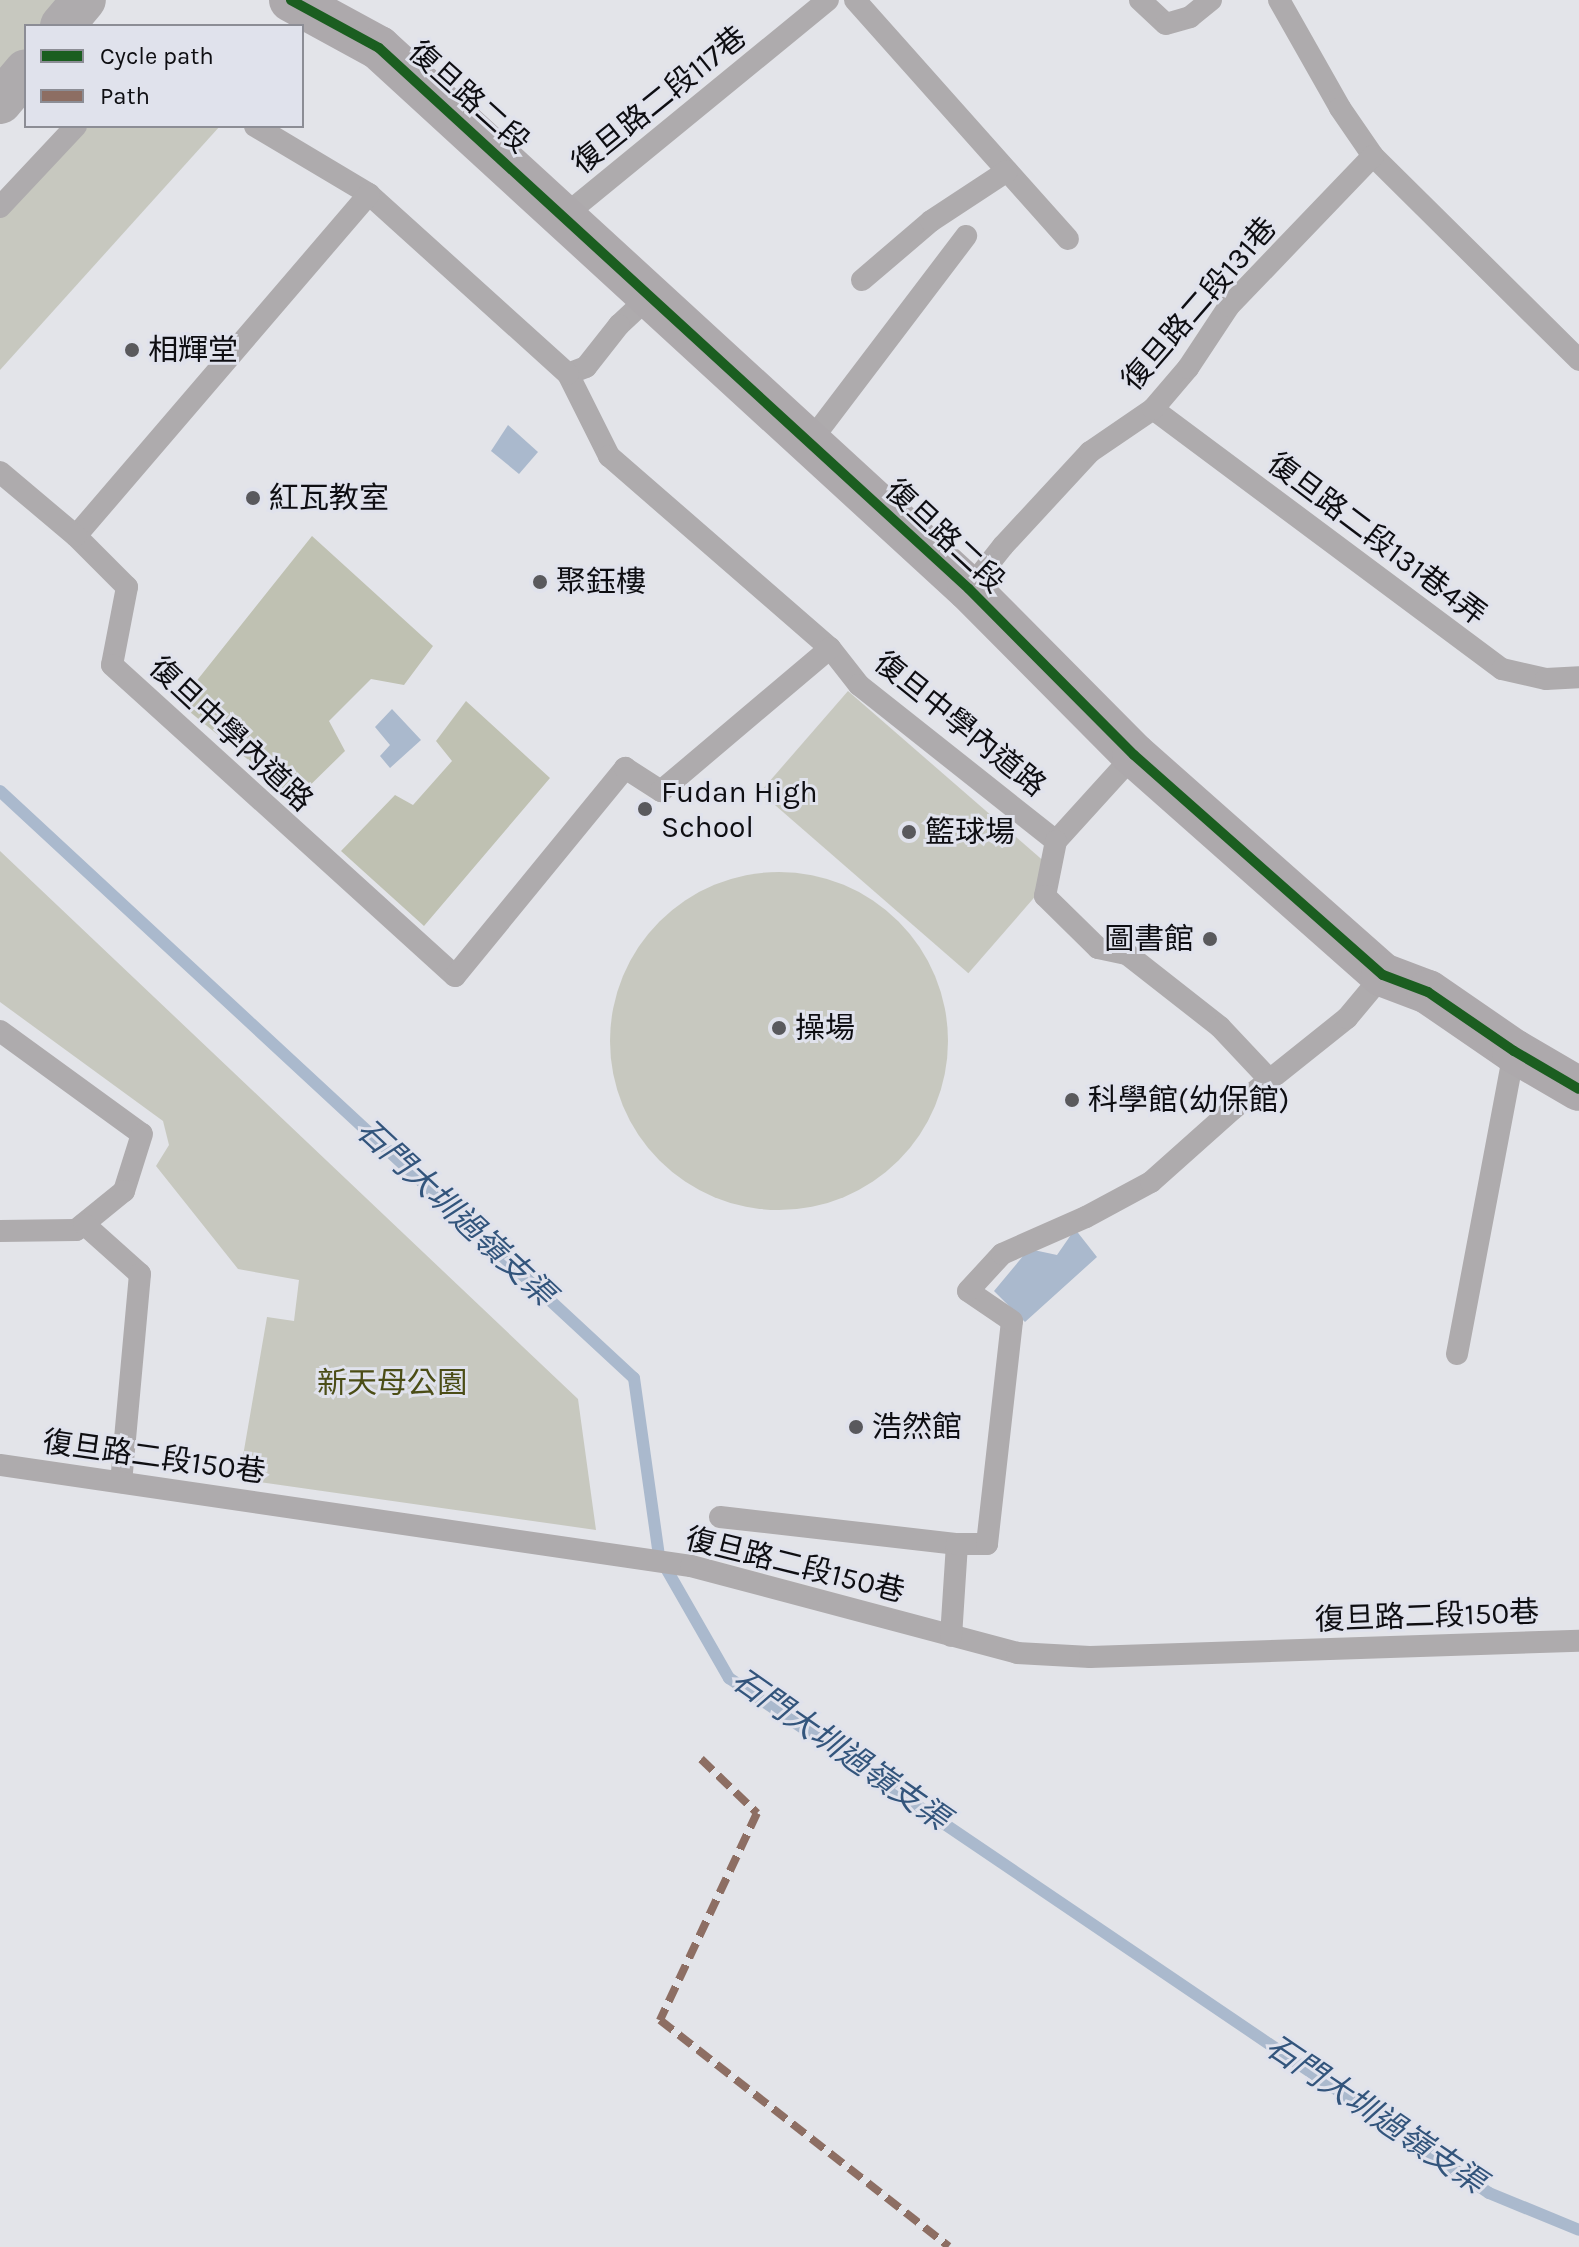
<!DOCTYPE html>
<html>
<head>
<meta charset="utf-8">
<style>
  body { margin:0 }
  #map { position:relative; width:1579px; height:2247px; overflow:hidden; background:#e3e4e9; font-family:Karla,"Noto Sans TC",sans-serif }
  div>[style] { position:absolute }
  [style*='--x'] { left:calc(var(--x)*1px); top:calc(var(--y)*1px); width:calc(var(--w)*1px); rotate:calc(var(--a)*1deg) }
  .green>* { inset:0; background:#c7c8bf; transform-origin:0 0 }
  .round { border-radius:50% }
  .forest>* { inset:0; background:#bfc1b2 }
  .water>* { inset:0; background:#aab9cd }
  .stream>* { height:12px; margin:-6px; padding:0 6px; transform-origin:6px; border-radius:6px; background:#aab9cd }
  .lane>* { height:22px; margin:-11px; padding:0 11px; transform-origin:11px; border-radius:11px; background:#aeabad }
  .street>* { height:44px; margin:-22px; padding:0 22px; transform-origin:22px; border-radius:22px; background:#aeabad }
  .secondary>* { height:44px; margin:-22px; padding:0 22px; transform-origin:22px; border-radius:22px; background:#ada9ac }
  .quiet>* { height:8px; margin-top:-4px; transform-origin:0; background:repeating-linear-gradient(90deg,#8d6e63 0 16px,transparent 0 24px) }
  .cycleway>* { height:10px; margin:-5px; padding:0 5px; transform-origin:5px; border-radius:5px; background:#1b5e20 }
  .dots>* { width:22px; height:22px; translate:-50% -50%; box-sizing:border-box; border:4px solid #e0e2ec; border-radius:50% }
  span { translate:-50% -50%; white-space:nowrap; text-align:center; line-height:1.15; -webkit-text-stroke:6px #e0e2ec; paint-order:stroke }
  .street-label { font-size:30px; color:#0e0e12 }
  .poi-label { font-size:30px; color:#0e0e12 }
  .left { translate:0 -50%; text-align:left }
  .right { translate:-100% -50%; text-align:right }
  .park-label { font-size:30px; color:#4b4d16 }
  .water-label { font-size:32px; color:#33557c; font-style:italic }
  .legend { position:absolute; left:24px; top:24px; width:280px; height:104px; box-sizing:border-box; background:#e0e2ec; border:2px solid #8c8d95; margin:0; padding:10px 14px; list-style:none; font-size:24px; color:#0e0e12 }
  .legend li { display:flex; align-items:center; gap:16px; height:40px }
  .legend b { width:40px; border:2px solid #8c8d95 }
</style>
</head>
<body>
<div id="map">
  <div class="green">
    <i style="clip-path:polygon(0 0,62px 0,43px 26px,26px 26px,26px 50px,0 87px)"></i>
    <i style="clip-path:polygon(64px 126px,220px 126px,0 370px,0 199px)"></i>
    <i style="left:848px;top:691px;width:276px;height:134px;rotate:41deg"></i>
    <i style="clip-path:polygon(0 851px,578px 1399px,596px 1530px,239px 1479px,267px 1317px,294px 1321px,299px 1280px,238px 1269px,156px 1166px,169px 1145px,163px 1121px,0 1002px)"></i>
    <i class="round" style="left:610px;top:872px;width:338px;height:338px"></i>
  </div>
  <div class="forest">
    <i style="clip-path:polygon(312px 536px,433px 646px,404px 685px,371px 679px,329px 721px,345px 751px,296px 799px,179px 703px)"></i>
    <i style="clip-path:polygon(466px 701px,550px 778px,424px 926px,341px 851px,395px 795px,413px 805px,452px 761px,436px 741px)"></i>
  </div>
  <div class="water">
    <i style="clip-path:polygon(508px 425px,538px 452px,519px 474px,491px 451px)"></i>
    <i style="clip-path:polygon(392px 709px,421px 740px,390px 768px,380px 756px,390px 745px,375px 727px)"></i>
    <i style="clip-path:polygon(1075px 1229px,1097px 1257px,1025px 1322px,994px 1291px,1029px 1249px,1057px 1255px)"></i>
  </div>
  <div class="stream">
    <i style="--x:0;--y:791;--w:864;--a:42.8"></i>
    <i style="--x:634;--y:1378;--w:180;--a:82"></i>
    <i style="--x:659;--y:1556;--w:141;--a:60.2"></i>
    <i style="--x:729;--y:1678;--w:918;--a:34.12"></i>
    <i style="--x:1489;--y:2193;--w:97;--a:22.3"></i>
  </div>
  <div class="lane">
    <i style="--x:855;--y:0;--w:320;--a:48.3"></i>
    <i style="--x:1140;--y:0;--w:35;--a:43"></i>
    <i style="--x:1166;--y:24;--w:25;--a:-16"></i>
    <i style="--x:1190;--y:17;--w:27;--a:-39"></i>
    <i style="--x:1279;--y:0;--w:124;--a:60.5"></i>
    <i style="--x:1340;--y:108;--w:58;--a:55.5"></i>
    <i style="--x:1373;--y:156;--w:290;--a:44.7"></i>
    <i style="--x:255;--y:126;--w:133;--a:30.8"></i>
    <i style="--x:0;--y:207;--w:111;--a:-46.8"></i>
    <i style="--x:564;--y:216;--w:341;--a:-39.3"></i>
    <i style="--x:862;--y:280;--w:91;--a:-40.5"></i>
    <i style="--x:931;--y:221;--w:91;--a:-33.3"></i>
    <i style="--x:649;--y:297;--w:41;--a:137"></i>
    <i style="--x:619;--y:325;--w:53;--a:128.2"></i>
    <i style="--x:586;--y:367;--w:19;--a:159"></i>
    <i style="--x:568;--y:374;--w:92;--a:63.4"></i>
    <i style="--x:609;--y:456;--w:293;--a:41"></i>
    <i style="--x:830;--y:648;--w:47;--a:51.9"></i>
    <i style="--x:859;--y:685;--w:251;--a:38.4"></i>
    <i style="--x:568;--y:374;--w:268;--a:-137.9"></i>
    <i style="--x:369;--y:194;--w:450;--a:130.6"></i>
    <i style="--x:76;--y:536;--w:72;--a:45"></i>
    <i style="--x:127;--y:587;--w:79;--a:100.9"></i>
    <i style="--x:112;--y:665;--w:463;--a:42.2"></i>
    <i style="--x:455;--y:976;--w:269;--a:-50.7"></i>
    <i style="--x:625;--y:768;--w:43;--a:32.6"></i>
    <i style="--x:661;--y:791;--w:221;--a:-40.2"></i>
    <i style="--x:1153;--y:409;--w:435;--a:36.7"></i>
    <i style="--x:1502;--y:669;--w:45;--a:12.8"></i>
    <i style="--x:1546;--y:679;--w:33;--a:-3"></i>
    <i style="--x:809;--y:443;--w:260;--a:-52.8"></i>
    <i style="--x:0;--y:472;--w:99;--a:40.1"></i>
    <i style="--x:969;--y:589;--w:55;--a:-51.7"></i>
    <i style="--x:1003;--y:546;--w:128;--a:-47.2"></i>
    <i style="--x:1090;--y:452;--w:76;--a:-34.3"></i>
    <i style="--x:1153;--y:409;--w:54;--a:-49.5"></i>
    <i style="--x:1188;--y:368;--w:74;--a:-56.5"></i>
    <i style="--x:1229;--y:306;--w:208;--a:-46.2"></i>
    <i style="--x:1134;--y:755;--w:116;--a:132.2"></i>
    <i style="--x:1056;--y:841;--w:56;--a:101.3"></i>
    <i style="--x:1045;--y:896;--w:74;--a:44.5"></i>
    <i style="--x:1098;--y:948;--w:30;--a:12"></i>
    <i style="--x:1127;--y:954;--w:118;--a:38.1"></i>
    <i style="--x:1220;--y:1027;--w:73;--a:46.7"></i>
    <i style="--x:0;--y:1031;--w:175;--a:36"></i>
    <i style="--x:142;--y:1134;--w:60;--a:107.5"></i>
    <i style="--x:124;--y:1191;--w:62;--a:140.9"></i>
    <i style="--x:76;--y:1230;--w:76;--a:179.2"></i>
    <i style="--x:84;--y:1224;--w:75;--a:41.8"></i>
    <i style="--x:140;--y:1274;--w:209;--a:95.2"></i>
    <i style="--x:1457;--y:1354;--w:308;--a:-79.3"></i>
    <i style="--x:0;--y:1465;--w:698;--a:8.32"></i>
    <i style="--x:691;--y:1566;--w:337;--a:14.9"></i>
    <i style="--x:1017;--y:1653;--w:73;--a:3.1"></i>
    <i style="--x:1090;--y:1657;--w:489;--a:-1.9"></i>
    <i style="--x:720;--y:1517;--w:239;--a:6.5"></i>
    <i style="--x:957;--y:1544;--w:92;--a:93.7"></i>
    <i style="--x:957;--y:1544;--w:30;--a:0"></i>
    <i style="--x:987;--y:1544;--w:224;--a:-83.6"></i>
    <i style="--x:1012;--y:1321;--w:53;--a:-145.7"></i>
    <i style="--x:968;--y:1291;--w:50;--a:-47.4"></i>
    <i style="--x:1002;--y:1254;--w:92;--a:-23.8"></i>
    <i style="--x:1086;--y:1217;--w:74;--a:-28.3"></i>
    <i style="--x:1151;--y:1182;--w:110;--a:-41.7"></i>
    <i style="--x:1233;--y:1109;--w:146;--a:-38.6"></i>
    <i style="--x:1347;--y:1018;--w:56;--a:-50.1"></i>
  </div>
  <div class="street">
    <i style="--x:62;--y:26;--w:34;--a:-50"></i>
    <i style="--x:0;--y:102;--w:40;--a:-50"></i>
  </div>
  <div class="secondary">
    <i style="--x:291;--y:0;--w:100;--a:28.6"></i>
    <i style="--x:379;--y:48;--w:800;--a:42.52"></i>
    <i style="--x:969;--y:589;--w:234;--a:45.2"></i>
    <i style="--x:1134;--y:755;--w:332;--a:41.5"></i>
    <i style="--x:1383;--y:975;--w:48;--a:20.7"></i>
    <i style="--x:1428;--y:992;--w:104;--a:34.5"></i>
    <i style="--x:1514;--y:1051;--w:75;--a:30.3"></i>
  </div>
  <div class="quiet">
    <i style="--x:701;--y:1759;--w:78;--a:44"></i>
    <i style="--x:757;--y:1813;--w:229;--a:115.1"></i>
    <i style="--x:660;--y:2020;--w:367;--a:38.1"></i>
  </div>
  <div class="cycleway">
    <i style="--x:291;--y:0;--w:100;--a:28.6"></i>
    <i style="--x:379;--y:48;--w:800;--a:42.52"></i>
    <i style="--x:969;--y:589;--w:234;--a:45.2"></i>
    <i style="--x:1134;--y:755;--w:332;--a:41.5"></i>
    <i style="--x:1383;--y:975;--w:48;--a:20.7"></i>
    <i style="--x:1428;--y:992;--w:104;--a:34.5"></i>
    <i style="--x:1514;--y:1051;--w:75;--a:30.3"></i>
  </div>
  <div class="dots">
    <i style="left:132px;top:350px;background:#59595d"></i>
    <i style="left:253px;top:498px;background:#59595d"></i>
    <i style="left:540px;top:582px;background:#59595d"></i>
    <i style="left:645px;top:809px;background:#59595d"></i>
    <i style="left:909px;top:832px;background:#59595d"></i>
    <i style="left:1210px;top:939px;background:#59595d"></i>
    <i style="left:779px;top:1028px;background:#59595d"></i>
    <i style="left:1072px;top:1100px;background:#59595d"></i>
    <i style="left:856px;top:1427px;background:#59595d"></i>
  </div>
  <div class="street-label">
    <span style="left:469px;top:97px;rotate:42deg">復旦路二段</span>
    <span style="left:659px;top:100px;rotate:-39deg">復旦路二段117巷</span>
    <span style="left:1199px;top:304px;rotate:-49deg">復旦路二段131巷</span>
    <span style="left:945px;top:536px;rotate:43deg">復旦路二段</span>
    <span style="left:1377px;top:539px;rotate:37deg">復旦路二段131巷4弄</span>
    <span style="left:960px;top:724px;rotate:39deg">復旦中學內道路</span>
    <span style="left:231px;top:734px;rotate:43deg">復旦中學內道路</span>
    <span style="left:154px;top:1457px;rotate:8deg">復旦路二段150巷</span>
    <span style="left:795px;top:1565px;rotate:14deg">復旦路二段150巷</span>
    <span style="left:1427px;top:1616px;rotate:-2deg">復旦路二段150巷</span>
  </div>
  <div class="poi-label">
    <span class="left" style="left:148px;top:350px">相輝堂</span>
    <span class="left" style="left:269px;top:498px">紅瓦教室</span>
    <span class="left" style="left:556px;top:582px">聚鈺樓</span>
    <span class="left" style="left:661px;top:809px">Fudan High<br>School</span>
    <span class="left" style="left:925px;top:832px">籃球場</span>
    <span class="right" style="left:1194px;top:939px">圖書館</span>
    <span class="left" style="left:795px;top:1028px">操場</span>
    <span class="left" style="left:1088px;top:1100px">科學館(幼保館)</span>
    <span class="left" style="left:872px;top:1427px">浩然館</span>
  </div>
  <div class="park-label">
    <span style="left:392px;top:1383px">新天母公園</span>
  </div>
  <div class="water-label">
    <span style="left:455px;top:1213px;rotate:43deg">石門大圳過嶺支渠</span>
    <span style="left:840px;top:1750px;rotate:35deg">石門大圳過嶺支渠</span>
    <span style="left:1375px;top:2115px;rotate:34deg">石門大圳過嶺支渠</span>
  </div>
  <ul class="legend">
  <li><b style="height:10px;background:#1b5e20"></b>Cycle path</li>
  <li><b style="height:10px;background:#8d6e63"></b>Path</li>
  </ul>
</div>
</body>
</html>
